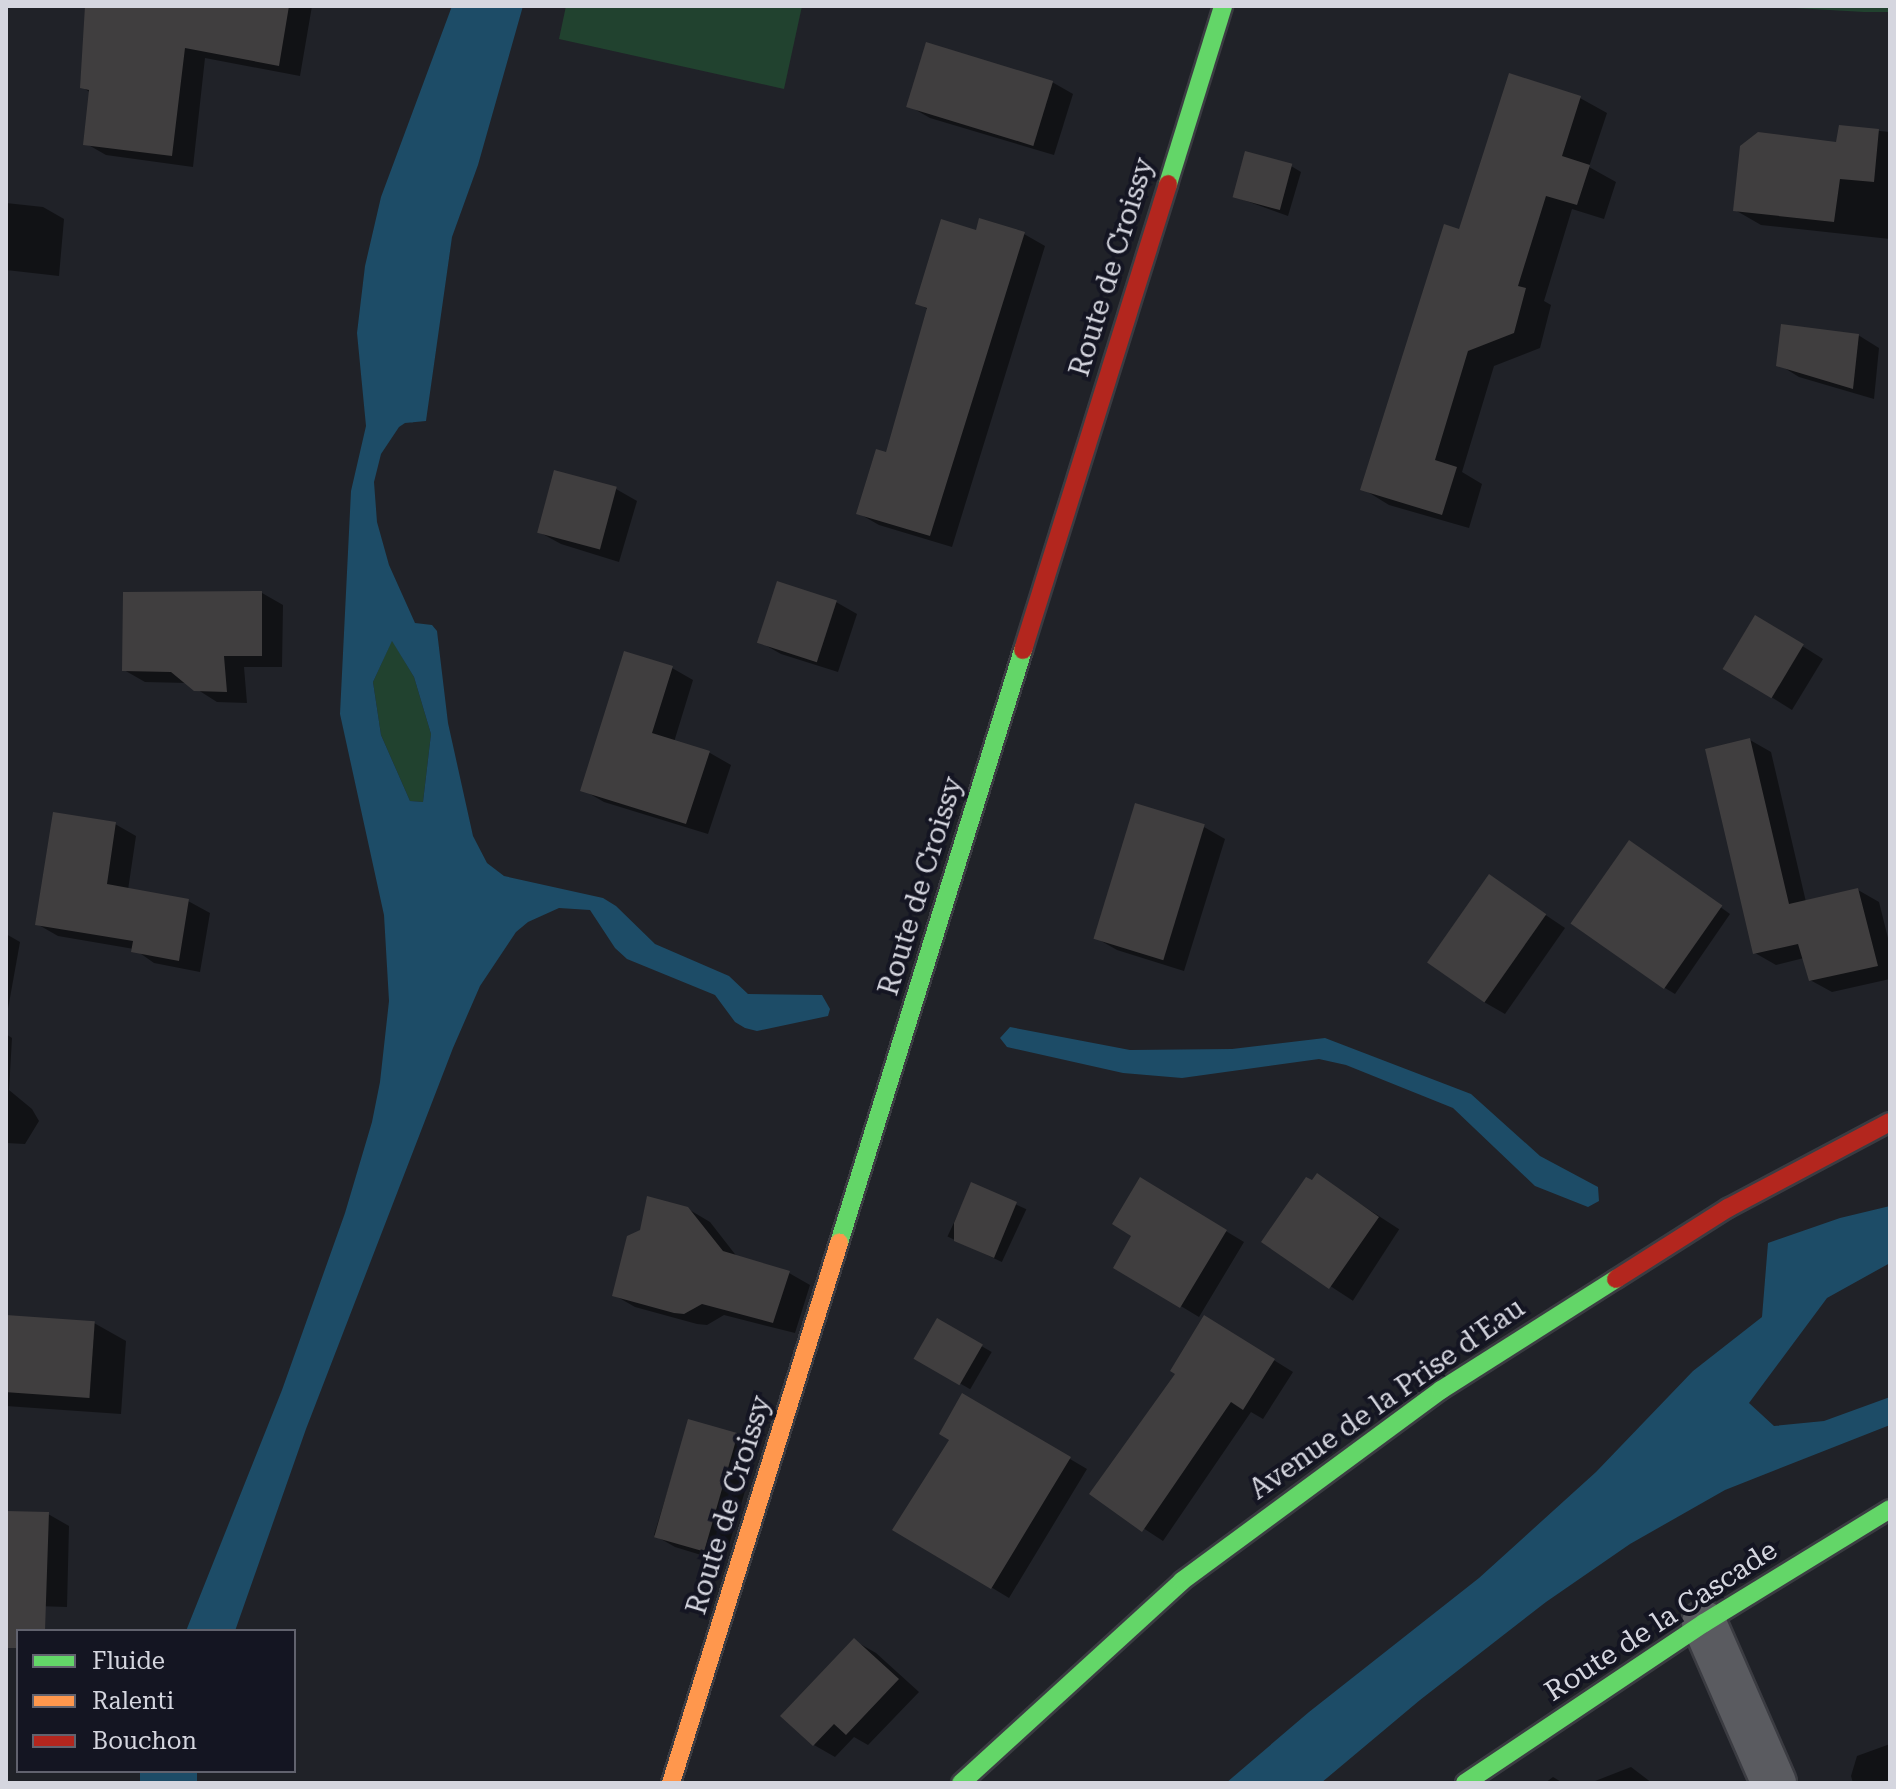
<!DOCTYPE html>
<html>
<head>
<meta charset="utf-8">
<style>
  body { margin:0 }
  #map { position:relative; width:1896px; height:1789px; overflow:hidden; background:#202228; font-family:"Roboto Serif",serif }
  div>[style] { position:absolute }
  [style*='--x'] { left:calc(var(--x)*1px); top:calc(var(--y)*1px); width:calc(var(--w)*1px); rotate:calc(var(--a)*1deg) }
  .green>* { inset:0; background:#21422f }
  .water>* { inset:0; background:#1d4c67; transform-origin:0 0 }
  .shadow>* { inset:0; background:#0007; transform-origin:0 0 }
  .building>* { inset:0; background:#403e3f; transform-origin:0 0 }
  .roads { filter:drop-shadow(2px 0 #3b3c42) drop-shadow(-2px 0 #3b3c42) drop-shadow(0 2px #3b3c42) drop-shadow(0 -2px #3b3c42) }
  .street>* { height:44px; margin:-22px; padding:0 22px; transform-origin:22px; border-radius:22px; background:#5a5b60 }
  .fast>* { height:18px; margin:-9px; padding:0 9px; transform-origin:9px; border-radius:9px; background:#63d668 }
  .slow>* { height:18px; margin:-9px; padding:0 9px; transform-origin:9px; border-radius:9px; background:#ff974d }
  .jam>* { height:18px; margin:-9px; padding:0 9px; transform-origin:9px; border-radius:9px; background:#b3261e }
  span { translate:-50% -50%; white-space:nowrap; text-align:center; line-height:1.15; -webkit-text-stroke:8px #141522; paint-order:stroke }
  .street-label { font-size:28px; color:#d5d6df }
  .frame { position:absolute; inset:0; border:8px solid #d5d6df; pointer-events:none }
  .legend { position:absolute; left:16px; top:1629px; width:280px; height:144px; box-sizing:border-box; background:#141522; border:2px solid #61626e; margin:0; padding:10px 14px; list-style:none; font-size:24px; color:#d5d6df }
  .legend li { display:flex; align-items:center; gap:16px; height:40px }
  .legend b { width:40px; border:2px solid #61626e }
</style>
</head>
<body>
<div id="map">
  <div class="green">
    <i style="clip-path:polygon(566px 6px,802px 6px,784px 89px,559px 39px)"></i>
    <i style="clip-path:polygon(1762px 6px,1890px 6px,1890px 12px,1864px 12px)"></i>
    <i style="clip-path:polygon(392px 640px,414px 677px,431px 734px,423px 802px,410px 801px,381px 735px,373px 682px)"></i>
  </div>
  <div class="water">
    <i style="clip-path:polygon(evenodd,452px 6px,523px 6px,478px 165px,452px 237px,426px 421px,405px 423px,399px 427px,381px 454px,374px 482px,377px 522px,389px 565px,415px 623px,432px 625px,437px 631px,448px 723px,473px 836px,487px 863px,504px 876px,603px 898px,616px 906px,655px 944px,729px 976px,748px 994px,822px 995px,830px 1009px,828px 1016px,757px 1031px,745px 1028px,735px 1022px,715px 995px,627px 959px,615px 948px,590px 910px,559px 908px,528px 922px,516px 932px,480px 986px,453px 1048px,306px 1429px,235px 1631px,186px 1631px,282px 1390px,345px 1213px,372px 1122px,380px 1082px,389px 1001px,384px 915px,340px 714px,351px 491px,366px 426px,357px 333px,365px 266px,381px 197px,452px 6px,392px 641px,414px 677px,431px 734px,423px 802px,410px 801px,381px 735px,373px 682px,392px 641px)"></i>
    <i style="clip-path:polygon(1010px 1027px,1130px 1050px,1232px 1049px,1325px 1038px,1471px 1094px,1540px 1156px,1598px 1187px,1599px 1201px,1588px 1207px,1535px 1186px,1453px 1108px,1346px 1065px,1319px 1059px,1182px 1078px,1123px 1073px,1007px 1047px,1000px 1038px)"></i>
    <i style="clip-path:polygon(1890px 1206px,1890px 1263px,1827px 1298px,1749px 1403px,1774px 1426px,1824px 1421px,1890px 1397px,1890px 1425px,1725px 1490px,1630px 1544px,1546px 1602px,1420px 1700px,1321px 1783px,1226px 1783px,1309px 1712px,1479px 1578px,1596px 1472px,1693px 1371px,1762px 1317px,1768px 1243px,1840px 1218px)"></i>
    <i style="left:140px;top:1771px;width:57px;height:12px"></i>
  </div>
  <div class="shadow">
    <i style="clip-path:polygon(89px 6px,312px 6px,300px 76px,205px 58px,193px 167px,106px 155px,85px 143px,91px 93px,82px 87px)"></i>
    <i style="clip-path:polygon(1052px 82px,1073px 94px,1054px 155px,930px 118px,909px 106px)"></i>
    <i style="clip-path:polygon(1580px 98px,1607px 113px,1589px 167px,1616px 182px,1604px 219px,1572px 209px,1544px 301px,1551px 305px,1540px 348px,1494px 366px,1462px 472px,1482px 484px,1469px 528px,1389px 505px,1363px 489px,1460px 232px)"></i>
    <i style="clip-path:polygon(1840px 127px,1890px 132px,1890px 239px,1761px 225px,1735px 210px,1837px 144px)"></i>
    <i style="clip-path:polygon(1291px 166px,1301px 172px,1288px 216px,1233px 196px)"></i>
    <i style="clip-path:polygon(6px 203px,43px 207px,64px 219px,59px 276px,6px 270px)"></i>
    <i style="clip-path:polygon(977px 232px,1024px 234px,1045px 246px,952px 547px,879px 525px,858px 513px,887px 454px,929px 310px,917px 303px)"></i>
    <i style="clip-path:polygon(1858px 335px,1879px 348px,1874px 399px,1799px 377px,1778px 364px)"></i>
    <i style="clip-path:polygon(556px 472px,616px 489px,637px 501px,619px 562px,561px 544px,539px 532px)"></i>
    <i style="clip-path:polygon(262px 593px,283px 605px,282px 667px,244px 667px,247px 703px,217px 702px,187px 683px,145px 682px,124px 670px)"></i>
    <i style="clip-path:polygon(836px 602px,857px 614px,838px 672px,781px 654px,760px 642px)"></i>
    <i style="clip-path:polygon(1777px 630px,1823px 659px,1792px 710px,1725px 668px)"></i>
    <i style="clip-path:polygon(626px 654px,672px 668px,693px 680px,674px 742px,710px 753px,731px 765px,708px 834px,604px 802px,583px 790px)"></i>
    <i style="clip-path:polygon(1750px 740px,1771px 752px,1806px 902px,1858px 890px,1879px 902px,1890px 946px,1890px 979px,1832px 992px,1810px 980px,1804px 958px,1776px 965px,1755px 953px)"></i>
    <i style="clip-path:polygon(115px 824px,136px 836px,128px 890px,188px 901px,210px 913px,200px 972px,154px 963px,134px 949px,58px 936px,37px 924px)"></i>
    <i style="clip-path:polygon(1204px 827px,1225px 839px,1184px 971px,1117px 950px,1096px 938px)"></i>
    <i style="clip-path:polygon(1640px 849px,1730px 914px,1675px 994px,1665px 988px)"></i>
    <i style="clip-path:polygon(1489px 877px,1565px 928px,1505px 1014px,1484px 1002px)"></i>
    <i style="clip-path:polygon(6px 934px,20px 942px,6px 1020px)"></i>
    <i style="clip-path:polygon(6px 1034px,12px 1038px,9px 1090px,32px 1109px,39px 1121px,25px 1144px,6px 1143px)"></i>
    <i style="left:1317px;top:1176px;width:98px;height:85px;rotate:33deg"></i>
    <i style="clip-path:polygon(1141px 1180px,1244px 1242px,1199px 1317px,1116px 1267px,1134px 1235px)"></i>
    <i style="left:972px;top:1184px;width:60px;height:58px;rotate:25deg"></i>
    <i style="clip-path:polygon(688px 1209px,710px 1222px,738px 1258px,789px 1273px,810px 1285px,795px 1333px,724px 1315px,707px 1325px,697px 1324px,635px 1307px,614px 1295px)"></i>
    <i style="clip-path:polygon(6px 1317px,94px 1323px,126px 1341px,121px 1414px,6px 1406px)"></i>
    <i style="left:938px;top:1321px;width:62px;height:43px;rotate:30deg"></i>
    <i style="clip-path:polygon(1223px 1329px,1293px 1372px,1263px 1419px,1251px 1412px,1163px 1541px,1091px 1494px)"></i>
    <i style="clip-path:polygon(963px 1396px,1087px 1469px,1009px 1598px,895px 1529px,951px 1439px)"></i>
    <i style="clip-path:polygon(689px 1422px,738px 1435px,758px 1447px,724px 1562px,675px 1547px,654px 1535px)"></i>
    <i style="clip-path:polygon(6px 1513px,48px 1514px,69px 1526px,67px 1607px,6px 1605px)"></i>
    <i style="clip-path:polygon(855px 1641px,876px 1653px,919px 1692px,868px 1745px,854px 1737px,835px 1757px,814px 1745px)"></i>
    <i style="clip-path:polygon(1890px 1744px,1890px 1783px,1853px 1783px,1851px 1776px,1857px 1756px)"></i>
    <i style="clip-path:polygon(1631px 1767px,1652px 1783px,1590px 1783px)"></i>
    <i style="clip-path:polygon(1553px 1777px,1563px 1783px,1545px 1783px)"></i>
  </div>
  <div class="building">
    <i style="clip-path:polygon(85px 6px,289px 6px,279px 66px,185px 48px,172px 156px,83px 145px,89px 90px,80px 88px)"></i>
    <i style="left:926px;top:42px;width:133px;height:68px;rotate:17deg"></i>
    <i style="clip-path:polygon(1509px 73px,1581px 96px,1562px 156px,1590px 165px,1577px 205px,1546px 196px,1518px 286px,1526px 288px,1514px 333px,1468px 351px,1435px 460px,1457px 467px,1442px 515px,1360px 490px,1444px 224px,1459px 229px)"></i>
    <i style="clip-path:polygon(1839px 125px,1879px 129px,1874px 182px,1840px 179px,1834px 222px,1733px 211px,1740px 146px,1758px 132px,1836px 142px)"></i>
    <i style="left:1245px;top:151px;width:49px;height:48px;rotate:15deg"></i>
    <i style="clip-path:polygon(979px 218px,1025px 232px,930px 536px,856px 514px,876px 449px,886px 452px,927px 308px,915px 304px,941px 219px,976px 230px)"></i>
    <i style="clip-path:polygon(1781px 324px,1859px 334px,1853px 389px,1776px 366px)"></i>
    <i style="left:554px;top:470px;width:65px;height:65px;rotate:15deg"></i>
    <i style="left:777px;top:581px;width:63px;height:65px;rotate:18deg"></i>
    <i style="clip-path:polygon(262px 591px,262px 656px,224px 656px,227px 692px,194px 691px,171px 672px,122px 671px,123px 592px)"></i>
    <i style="left:1755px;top:615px;width:57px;height:63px;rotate:31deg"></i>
    <i style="clip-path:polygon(624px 651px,673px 666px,652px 733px,710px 751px,686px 824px,580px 791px)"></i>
    <i style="clip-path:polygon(1750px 738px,1789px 904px,1858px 888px,1878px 966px,1809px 981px,1798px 944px,1753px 954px,1705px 749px)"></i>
    <i style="left:1135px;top:803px;width:73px;height:142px;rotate:17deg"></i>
    <i style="clip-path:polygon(53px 812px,116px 822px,107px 884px,189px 899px,179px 961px,131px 952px,133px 941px,35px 925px)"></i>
    <i style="left:1629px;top:840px;width:114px;height:102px;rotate:35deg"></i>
    <i style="left:1489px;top:874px;width:70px;height:108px;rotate:35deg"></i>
    <i style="clip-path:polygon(1317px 1173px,1379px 1217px,1329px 1289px,1261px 1242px,1306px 1177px,1312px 1180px)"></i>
    <i style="clip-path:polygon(1140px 1177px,1227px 1230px,1180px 1308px,1113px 1268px,1131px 1236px,1112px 1224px)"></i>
    <i style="clip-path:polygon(971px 1182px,1017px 1202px,994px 1258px,954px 1241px,954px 1223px)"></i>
    <i style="clip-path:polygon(647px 1196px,688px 1207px,723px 1251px,790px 1271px,773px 1323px,702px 1304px,684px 1314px,674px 1313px,612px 1296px,627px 1236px,640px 1230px)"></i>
    <i style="left:6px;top:1315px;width:89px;height:77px;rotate:4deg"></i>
    <i style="clip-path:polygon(1204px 1315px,1275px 1359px,1243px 1410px,1231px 1402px,1142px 1532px,1089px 1494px,1175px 1374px,1170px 1371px)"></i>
    <i style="left:937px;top:1318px;width:53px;height:47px;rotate:30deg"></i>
    <i style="clip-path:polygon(962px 1393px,1071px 1457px,991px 1589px,892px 1530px,949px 1440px,939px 1434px)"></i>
    <i style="left:688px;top:1419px;width:52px;height:123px;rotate:16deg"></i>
    <i style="clip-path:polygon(6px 1511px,49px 1512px,45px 1631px,18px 1631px,18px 1648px,6px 1648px)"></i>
    <i style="clip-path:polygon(854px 1638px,899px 1679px,846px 1735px,834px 1724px,813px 1746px,780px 1716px)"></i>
  </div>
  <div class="roads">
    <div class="street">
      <i style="--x:1704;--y:1623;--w:175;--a:66.4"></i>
    </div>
    <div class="fast">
      <i style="--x:1168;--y:184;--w:186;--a:-72.8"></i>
      <i style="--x:839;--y:1243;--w:621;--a:-72.76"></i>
      <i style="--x:961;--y:1783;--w:299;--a:-42.4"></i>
      <i style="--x:1182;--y:1581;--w:322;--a:-36.4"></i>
      <i style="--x:1441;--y:1390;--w:207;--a:-32.4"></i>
      <i style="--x:1465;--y:1783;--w:288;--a:-33.8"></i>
      <i style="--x:1704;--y:1623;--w:218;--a:-31.5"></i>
    </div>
    <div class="slow">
      <i style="--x:671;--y:1783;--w:566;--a:-72.72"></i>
    </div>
    <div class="jam">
      <i style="--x:1023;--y:650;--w:488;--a:-72.7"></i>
      <i style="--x:1616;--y:1279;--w:133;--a:-32.4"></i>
      <i style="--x:1728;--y:1208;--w:183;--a:-28"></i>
    </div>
  </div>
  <div class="street-label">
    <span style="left:1112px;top:267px;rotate:-73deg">Route de Croissy</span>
    <span style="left:921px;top:886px;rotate:-73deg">Route de Croissy</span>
    <span style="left:1387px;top:1399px;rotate:-35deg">Avenue de la Prise d'Eau</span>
    <span style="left:729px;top:1505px;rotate:-73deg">Route de Croissy</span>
    <span style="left:1661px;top:1621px;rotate:-33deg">Route de la Cascade</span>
  </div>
  <div class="frame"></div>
  <ul class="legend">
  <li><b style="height:10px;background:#63d668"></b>Fluide</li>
  <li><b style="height:10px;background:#ff974d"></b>Ralenti</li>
  <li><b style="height:10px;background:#b3261e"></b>Bouchon</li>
  </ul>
</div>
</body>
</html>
